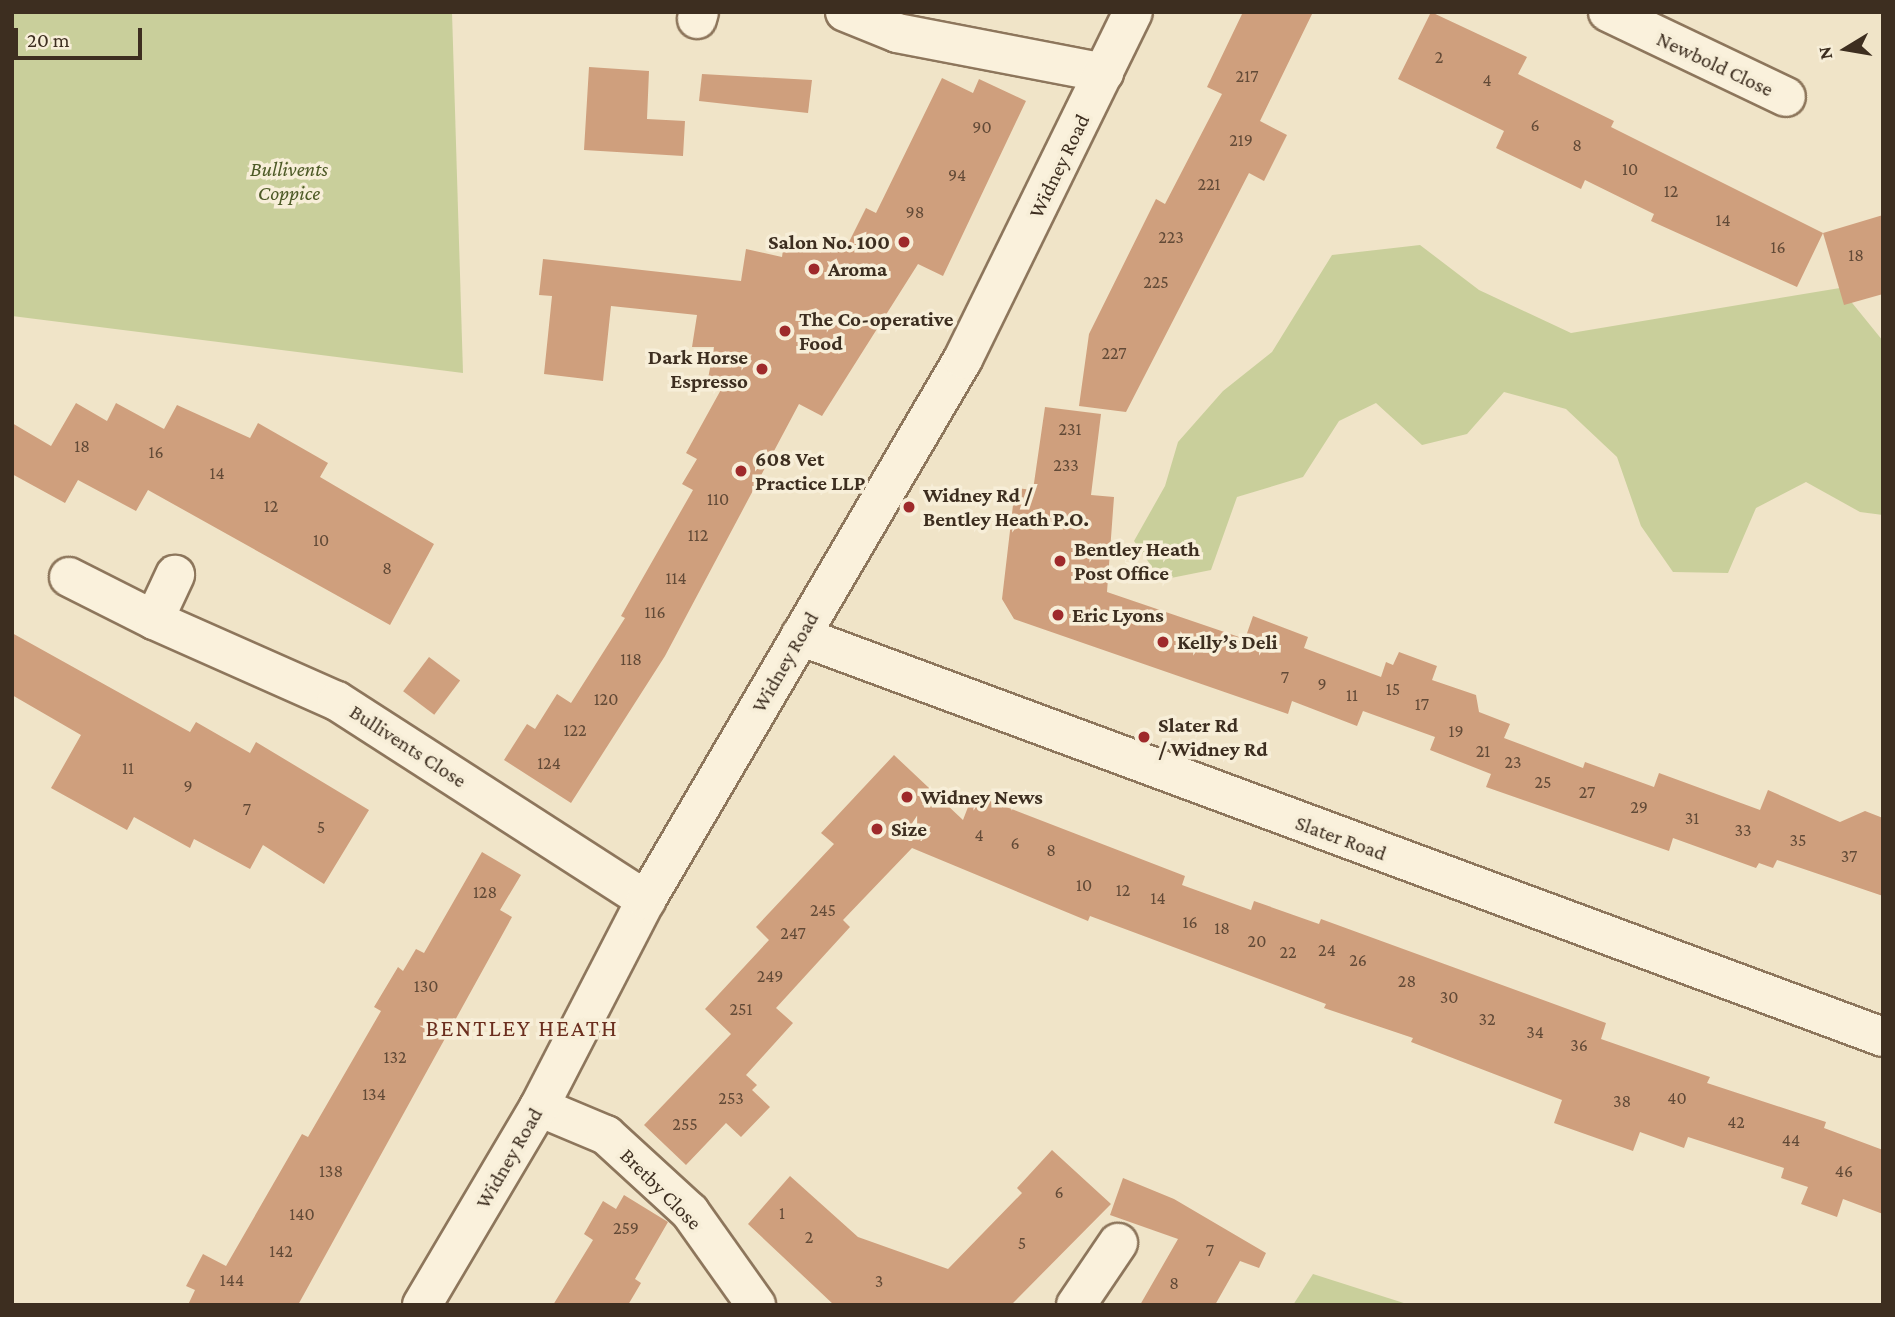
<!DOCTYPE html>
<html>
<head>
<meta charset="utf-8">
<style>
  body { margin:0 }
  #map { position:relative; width:1895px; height:1317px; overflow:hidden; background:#f0e4c8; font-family:"Crimson Pro",serif }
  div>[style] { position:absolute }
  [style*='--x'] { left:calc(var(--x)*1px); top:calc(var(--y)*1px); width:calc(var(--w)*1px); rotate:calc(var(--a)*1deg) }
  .green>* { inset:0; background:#c9cf9b }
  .building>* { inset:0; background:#cf9f7d; transform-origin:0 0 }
  .roads { filter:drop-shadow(2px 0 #8d765c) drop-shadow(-2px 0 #8d765c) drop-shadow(0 2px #8d765c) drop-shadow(0 -2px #8d765c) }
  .street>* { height:38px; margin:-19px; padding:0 19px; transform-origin:19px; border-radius:19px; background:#faf1dc }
  .secondary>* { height:38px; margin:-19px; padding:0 19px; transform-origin:19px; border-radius:19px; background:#faf1dc }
  .dots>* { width:19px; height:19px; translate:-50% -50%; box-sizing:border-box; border:4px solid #f7eed8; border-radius:50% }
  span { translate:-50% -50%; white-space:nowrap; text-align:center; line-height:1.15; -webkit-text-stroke:7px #f7eed8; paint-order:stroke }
  .number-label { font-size:18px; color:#624a37 }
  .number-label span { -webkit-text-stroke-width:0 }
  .street-label { font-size:21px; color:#3d2e20 }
  .park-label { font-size:21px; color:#4d5a26; font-style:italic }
  .poi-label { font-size:21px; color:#3d2e20; font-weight:700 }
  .right { translate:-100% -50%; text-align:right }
  .left { translate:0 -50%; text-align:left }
  .quarter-label { font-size:24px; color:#6b2e1e; letter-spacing:2px }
  .frame { position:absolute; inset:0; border:14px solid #3d2e20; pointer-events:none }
  .north { position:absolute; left:1811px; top:14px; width:70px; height:70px; -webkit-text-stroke:5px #f7eed8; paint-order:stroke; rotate:259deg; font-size:19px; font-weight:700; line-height:28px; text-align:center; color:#3d2e20 }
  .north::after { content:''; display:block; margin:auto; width:24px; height:32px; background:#3d2e20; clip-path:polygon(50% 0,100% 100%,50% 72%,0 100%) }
  .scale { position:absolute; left:14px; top:28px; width:128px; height:32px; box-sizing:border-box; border:4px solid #3d2e20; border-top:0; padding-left:9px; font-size:21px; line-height:24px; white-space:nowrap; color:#3d2e20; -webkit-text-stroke:5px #f7eed8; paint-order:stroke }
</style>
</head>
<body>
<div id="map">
  <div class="green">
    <i style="clip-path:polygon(12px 12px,452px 12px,463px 373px,12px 316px)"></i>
    <i style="clip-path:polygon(1420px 245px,1479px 290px,1571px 333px,1840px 288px,1883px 341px,1883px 515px,1860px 512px,1806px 482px,1756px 508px,1728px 573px,1673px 572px,1641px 526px,1617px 457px,1566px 409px,1504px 392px,1467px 434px,1422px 445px,1376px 403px,1339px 421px,1303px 477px,1237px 497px,1211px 570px,1161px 580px,1134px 541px,1165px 486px,1178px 442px,1223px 391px,1272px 352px,1332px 255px)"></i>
    <i style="clip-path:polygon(1313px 1274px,1410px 1305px,1293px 1305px)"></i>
  </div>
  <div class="building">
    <i style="clip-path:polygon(1243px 12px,1313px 12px,1260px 121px,1287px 135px,1264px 181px,1249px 173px,1126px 412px,1079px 406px,1089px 334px,1156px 199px,1165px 204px,1222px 94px,1207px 87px)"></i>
    <i style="clip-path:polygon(1431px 12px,1527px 57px,1518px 74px,1614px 121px,1611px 127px,1823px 233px,1797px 287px,1651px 221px,1654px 214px,1585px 180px,1581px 189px,1496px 148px,1504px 131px,1398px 79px)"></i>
    <i style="clip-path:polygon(589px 67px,649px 71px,647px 119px,685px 121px,683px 156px,584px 150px)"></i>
    <i style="clip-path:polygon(702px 74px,812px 80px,808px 113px,699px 101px)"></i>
    <i style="clip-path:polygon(942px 78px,973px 93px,979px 79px,1026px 101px,943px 276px,918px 264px,822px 416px,799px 404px,665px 656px,571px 803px,504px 760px,527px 724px,535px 729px,557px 694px,571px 703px,625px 618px,621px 616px,693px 490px,682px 484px,697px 459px,686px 453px,723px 386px,707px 384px,714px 347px,692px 347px,697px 315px,611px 306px,603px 381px,544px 374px,552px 296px,539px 295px,543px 259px,741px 281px,746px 249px,782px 257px,784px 243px,844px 252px,866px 208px,876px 213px)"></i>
    <i style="clip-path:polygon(1883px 215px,1883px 294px,1844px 305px,1823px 233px)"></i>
    <i style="clip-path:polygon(76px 403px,107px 421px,116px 403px,164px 429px,177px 405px,250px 438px,258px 423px,328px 463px,320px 477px,434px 544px,390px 625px,148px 490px,136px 511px,78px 480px,65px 503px,12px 474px,12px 423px,51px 446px)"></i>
    <i style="clip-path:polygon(1045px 407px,1101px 414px,1091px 495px,1114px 497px,1107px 592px,1245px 639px,1253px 616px,1308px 637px,1304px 648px,1381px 677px,1386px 662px,1393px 665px,1399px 652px,1437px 666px,1432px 680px,1476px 695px,1479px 712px,1510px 724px,1504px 738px,1583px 768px,1585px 762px,1654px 787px,1659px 773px,1760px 810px,1768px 790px,1840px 822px,1865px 811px,1883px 818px,1883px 896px,1777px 860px,1773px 868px,1759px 863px,1756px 868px,1673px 838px,1669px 851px,1486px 787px,1491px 774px,1430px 750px,1435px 737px,1363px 711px,1357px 726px,1292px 701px,1288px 714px,1014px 619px,1002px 599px,1015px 488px,1033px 490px)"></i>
    <i style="clip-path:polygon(12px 633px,190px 732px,196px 722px,250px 753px,256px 742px,369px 810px,324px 884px,263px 845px,250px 869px,194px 839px,190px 848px,134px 817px,127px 830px,51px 788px,81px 735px,12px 695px)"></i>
    <i style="left:429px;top:657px;width:39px;height:43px;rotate:37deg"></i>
    <i style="clip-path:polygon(894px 755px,963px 820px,973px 794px,1185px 876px,1182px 885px,1251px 910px,1254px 901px,1319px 924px,1321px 919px,1606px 1023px,1601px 1039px,1710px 1077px,1707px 1083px,1826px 1122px,1824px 1128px,1883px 1150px,1883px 1214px,1843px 1199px,1837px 1217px,1801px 1204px,1808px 1187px,1781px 1178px,1784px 1168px,1688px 1137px,1684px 1148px,1640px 1132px,1633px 1151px,1554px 1123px,1562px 1100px,1411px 1042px,1413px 1038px,1324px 1008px,1326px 1004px,1090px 916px,1088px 921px,912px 848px,843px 920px,850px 927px,776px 1008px,793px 1023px,746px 1075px,757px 1085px,752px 1090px,770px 1107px,741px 1137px,726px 1123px,686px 1165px,644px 1125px,731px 1034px,705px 1009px,769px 940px,756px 927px,834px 844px,821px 833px)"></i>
    <i style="clip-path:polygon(482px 852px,521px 875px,500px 910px,512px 917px,298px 1305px,188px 1305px,195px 1290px,186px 1286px,203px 1254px,226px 1266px,302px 1134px,308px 1137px,381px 1011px,374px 1007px,398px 967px,403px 971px,416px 949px,424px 953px)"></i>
    <i style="clip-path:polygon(1052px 1150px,1111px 1204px,1011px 1305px,834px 1305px,748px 1224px,790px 1176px,858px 1237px,948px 1269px,1022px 1193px,1017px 1188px)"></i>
    <i style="clip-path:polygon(1123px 1178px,1174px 1199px,1266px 1253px,1259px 1268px,1240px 1261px,1215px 1305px,1140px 1305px,1178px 1239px,1110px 1215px)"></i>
    <i style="clip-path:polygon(624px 1195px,668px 1222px,635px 1279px,641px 1283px,628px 1305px,553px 1305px,593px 1240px,584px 1234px,603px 1201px,616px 1209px)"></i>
  </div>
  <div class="roads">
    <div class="street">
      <i style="--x:845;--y:12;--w:56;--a:22"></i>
      <i style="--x:897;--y:33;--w:211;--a:10.9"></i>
      <i style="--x:1608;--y:12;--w:197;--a:25.5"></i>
      <i style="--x:697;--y:19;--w:7;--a:-74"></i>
      <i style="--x:69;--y:577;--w:95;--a:26.8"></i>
      <i style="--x:154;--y:620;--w:200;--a:23.9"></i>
      <i style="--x:337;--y:701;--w:368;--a:32.8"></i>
      <i style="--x:154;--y:620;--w:50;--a:-65"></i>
      <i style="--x:800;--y:636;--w:1155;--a:20.32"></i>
      <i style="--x:539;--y:1107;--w:73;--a:22.7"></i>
      <i style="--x:606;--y:1135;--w:114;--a:42.5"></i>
      <i style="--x:690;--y:1212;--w:114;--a:54.6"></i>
      <i style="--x:1076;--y:1305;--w:75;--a:-55.9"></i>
    </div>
    <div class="secondary">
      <i style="--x:422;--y:1305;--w:230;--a:-59.4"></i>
      <i style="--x:539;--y:1107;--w:233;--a:-62.7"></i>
      <i style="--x:646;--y:900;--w:627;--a:-59.63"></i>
      <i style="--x:963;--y:359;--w:386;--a:-63.9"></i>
    </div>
  </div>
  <div class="dots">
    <i style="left:904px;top:242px;background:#9e2a2b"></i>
    <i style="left:814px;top:269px;background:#9e2a2b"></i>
    <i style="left:785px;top:331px;background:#9e2a2b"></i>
    <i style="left:762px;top:369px;background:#9e2a2b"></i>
    <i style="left:741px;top:471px;background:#9e2a2b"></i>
    <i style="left:909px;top:507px;background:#9e2a2b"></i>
    <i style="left:1060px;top:561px;background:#9e2a2b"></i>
    <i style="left:1058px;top:615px;background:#9e2a2b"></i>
    <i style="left:1163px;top:642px;background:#9e2a2b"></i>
    <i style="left:1144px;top:737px;background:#9e2a2b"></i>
    <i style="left:907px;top:797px;background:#9e2a2b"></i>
    <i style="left:877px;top:829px;background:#9e2a2b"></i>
  </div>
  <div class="number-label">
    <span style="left:1439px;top:57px">2</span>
    <span style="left:1247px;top:76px">217</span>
    <span style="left:1487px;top:80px">4</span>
    <span style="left:1535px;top:125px">6</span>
    <span style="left:982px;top:127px">90</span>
    <span style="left:1241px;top:140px">219</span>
    <span style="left:1577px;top:145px">8</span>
    <span style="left:1630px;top:169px">10</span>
    <span style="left:957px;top:175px">94</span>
    <span style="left:1209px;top:184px">221</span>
    <span style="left:1671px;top:191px">12</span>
    <span style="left:915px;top:212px">98</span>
    <span style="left:1723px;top:220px">14</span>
    <span style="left:1171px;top:237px">223</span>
    <span style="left:1778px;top:247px">16</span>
    <span style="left:1856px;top:255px">18</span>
    <span style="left:1156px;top:282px">225</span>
    <span style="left:1114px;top:353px">227</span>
    <span style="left:1070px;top:429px">231</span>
    <span style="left:82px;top:446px">18</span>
    <span style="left:156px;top:452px">16</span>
    <span style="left:1066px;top:465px">233</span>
    <span style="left:217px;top:473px">14</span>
    <span style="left:718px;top:499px">110</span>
    <span style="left:271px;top:506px">12</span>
    <span style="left:698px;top:535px">112</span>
    <span style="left:321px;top:540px">10</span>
    <span style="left:387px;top:568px">8</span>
    <span style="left:676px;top:578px">114</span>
    <span style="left:655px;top:612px">116</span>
    <span style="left:631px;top:659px">118</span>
    <span style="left:1285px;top:677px">7</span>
    <span style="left:1322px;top:684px">9</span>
    <span style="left:1393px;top:689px">15</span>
    <span style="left:1352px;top:695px">11</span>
    <span style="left:606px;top:699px">120</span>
    <span style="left:1422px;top:704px">17</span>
    <span style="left:575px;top:730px">122</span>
    <span style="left:1456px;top:731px">19</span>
    <span style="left:1483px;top:751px">21</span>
    <span style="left:1513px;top:762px">23</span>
    <span style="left:549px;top:763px">124</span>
    <span style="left:128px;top:768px">11</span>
    <span style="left:1543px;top:782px">25</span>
    <span style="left:188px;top:786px">9</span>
    <span style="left:1587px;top:792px">27</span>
    <span style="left:1639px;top:807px">29</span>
    <span style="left:247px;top:809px">7</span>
    <span style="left:1692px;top:818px">31</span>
    <span style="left:321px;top:827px">5</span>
    <span style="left:1743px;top:830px">33</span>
    <span style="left:979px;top:835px">4</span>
    <span style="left:1798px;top:840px">35</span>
    <span style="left:1015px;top:843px">6</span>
    <span style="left:1051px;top:850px">8</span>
    <span style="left:1849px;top:856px">37</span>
    <span style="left:1084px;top:885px">10</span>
    <span style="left:1123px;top:890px">12</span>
    <span style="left:485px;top:892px">128</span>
    <span style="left:1158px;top:898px">14</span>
    <span style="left:823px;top:910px">245</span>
    <span style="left:1190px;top:922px">16</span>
    <span style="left:1222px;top:928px">18</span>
    <span style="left:793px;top:933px">247</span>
    <span style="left:1257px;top:941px">20</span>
    <span style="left:1327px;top:950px">24</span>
    <span style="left:1288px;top:952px">22</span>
    <span style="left:1358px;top:960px">26</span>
    <span style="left:770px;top:976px">249</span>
    <span style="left:1407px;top:981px">28</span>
    <span style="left:426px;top:986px">130</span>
    <span style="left:1449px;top:997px">30</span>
    <span style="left:741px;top:1009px">251</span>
    <span style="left:1487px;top:1019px">32</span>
    <span style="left:1535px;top:1032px">34</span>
    <span style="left:1579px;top:1045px">36</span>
    <span style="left:395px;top:1057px">132</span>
    <span style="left:374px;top:1094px">134</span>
    <span style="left:731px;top:1098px">253</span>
    <span style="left:1677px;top:1098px">40</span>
    <span style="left:1622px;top:1101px">38</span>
    <span style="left:1736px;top:1122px">42</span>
    <span style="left:685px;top:1124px">255</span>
    <span style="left:1791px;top:1140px">44</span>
    <span style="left:331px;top:1171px">138</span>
    <span style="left:1844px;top:1171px">46</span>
    <span style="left:1059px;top:1192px">6</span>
    <span style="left:782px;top:1213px">1</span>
    <span style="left:302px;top:1214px">140</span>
    <span style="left:626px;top:1228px">259</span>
    <span style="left:809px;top:1237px">2</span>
    <span style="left:1022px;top:1243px">5</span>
    <span style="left:1210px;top:1250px">7</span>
    <span style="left:281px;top:1251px">142</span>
    <span style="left:232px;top:1280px">144</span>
    <span style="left:879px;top:1281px">3</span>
    <span style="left:1174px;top:1283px">8</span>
  </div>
  <div class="street-label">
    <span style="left:1715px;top:64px;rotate:25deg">Newbold Close</span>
    <span style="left:1059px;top:166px;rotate:-64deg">Widney Road</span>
    <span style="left:785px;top:662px;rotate:-60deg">Widney Road</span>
    <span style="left:408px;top:746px;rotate:33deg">Bullivents Close</span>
    <span style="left:1341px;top:838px;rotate:20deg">Slater Road</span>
    <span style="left:509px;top:1158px;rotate:-60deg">Widney Road</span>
    <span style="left:661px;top:1189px;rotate:45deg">Bretby Close</span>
  </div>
  <div class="park-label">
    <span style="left:289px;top:181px">Bullivents<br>Coppice</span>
  </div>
  <div class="poi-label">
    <span class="right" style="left:890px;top:242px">Salon No. 100</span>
    <span class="left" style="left:828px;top:269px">Aroma</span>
    <span class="left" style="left:799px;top:331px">The Co-operative<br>Food</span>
    <span class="right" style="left:748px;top:369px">Dark Horse<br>Espresso</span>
    <span class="left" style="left:755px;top:471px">608 Vet<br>Practice LLP</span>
    <span class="left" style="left:923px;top:507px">Widney Rd /<br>Bentley Heath P.O.</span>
    <span class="left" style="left:1074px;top:561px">Bentley Heath<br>Post Office</span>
    <span class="left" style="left:1072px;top:615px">Eric Lyons</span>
    <span class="left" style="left:1177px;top:642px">Kelly’s Deli</span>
    <span class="left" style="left:1158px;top:737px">Slater Rd<br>/ Widney Rd</span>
    <span class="left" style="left:921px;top:797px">Widney News</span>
    <span class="left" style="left:891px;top:829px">Size</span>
  </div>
  <div class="quarter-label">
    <span style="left:522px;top:1028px">BENTLEY HEATH</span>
  </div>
  <div class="frame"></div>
  <div class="north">N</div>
  <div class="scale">20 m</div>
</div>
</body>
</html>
